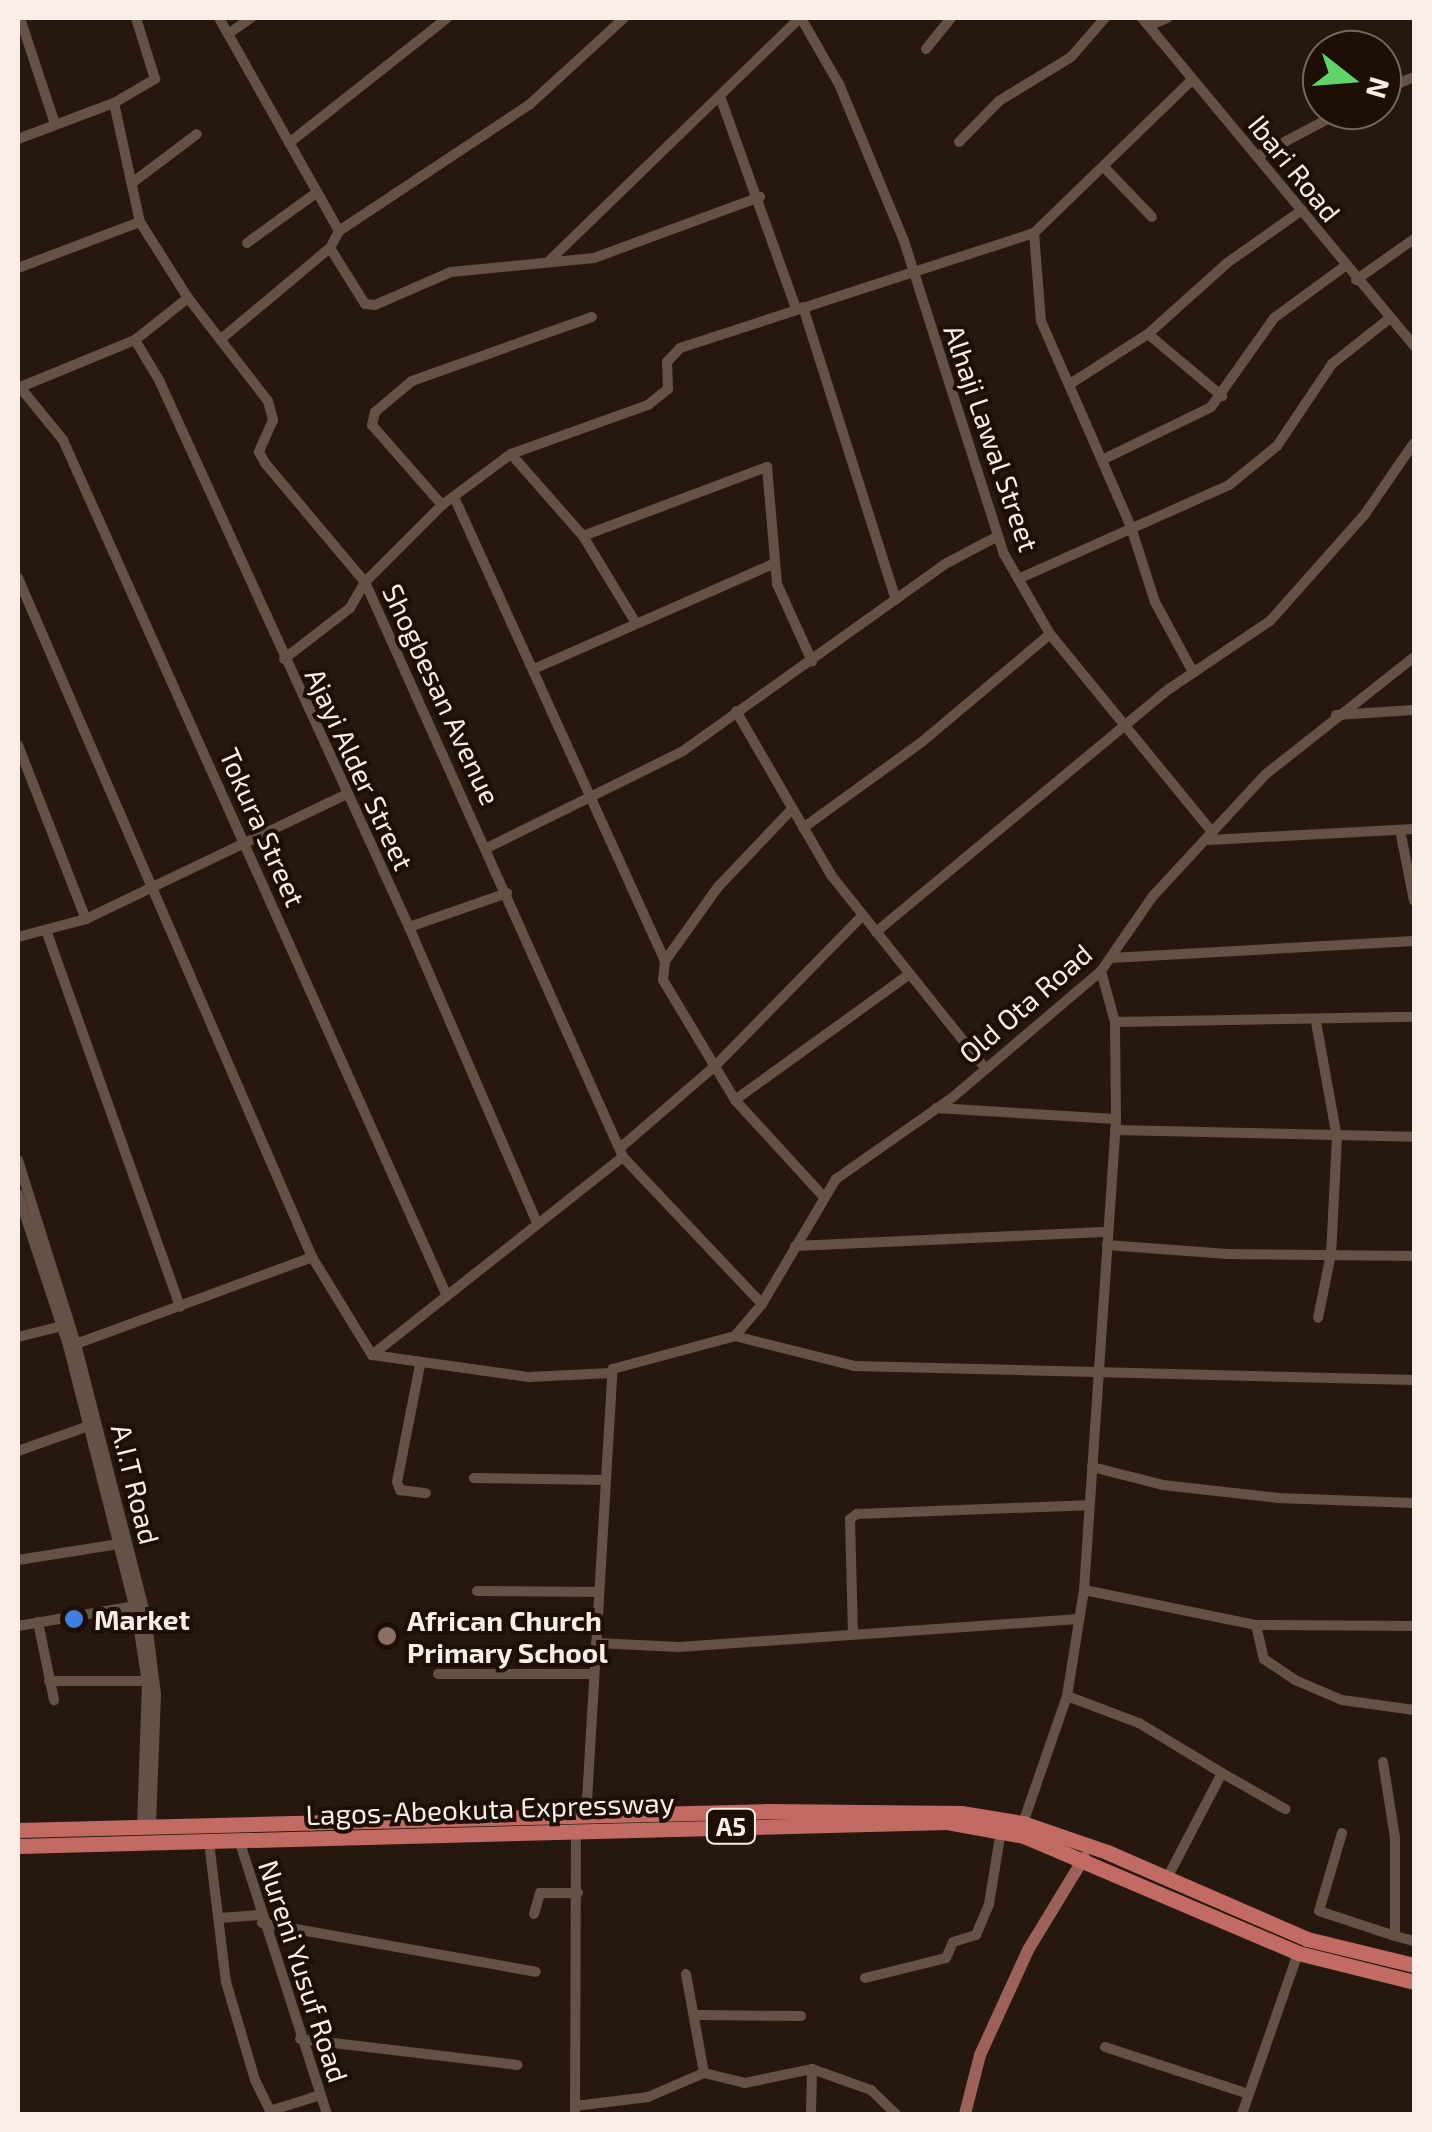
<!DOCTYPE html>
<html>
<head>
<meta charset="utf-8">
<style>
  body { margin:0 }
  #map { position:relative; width:1432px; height:2132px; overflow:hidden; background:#27180f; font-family:"Exo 2",sans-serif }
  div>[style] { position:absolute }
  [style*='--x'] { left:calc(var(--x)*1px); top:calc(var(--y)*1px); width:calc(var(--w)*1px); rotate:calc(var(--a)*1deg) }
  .minor>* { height:10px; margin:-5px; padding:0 5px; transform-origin:5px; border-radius:5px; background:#645247 }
  .major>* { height:12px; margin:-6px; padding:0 6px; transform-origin:6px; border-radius:6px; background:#9c6158 }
  .highway>* { height:15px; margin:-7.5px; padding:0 7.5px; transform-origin:7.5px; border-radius:7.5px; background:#c26b64 }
  .dots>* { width:28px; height:28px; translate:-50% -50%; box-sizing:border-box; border:5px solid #1d0f06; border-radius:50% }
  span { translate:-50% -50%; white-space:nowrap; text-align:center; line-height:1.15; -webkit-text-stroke:8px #1d0f06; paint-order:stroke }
  .shield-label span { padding:2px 8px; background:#1d0f06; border:2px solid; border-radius:8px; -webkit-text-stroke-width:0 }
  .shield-label { font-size:25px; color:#f8ede7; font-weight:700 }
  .street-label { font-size:28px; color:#f8ede7 }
  .poi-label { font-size:28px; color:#f8ede7; font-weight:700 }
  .left { translate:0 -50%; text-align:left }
  .frame { position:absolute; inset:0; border:20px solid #f8ede7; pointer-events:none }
  .north { position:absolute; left:1302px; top:30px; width:100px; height:100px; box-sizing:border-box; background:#1d0f06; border:2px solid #756860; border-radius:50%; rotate:107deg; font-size:28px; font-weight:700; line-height:40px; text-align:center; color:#f8ede7 }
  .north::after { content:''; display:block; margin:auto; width:35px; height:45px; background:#61d46a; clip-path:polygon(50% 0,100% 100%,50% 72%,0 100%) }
</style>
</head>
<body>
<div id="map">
  <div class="minor">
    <i style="--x:20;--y:18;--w:108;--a:71.7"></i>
    <i style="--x:219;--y:18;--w:244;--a:60.6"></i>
    <i style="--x:801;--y:18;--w:76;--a:60.1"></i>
    <i style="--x:839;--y:84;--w:170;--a:67.5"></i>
    <i style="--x:904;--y:241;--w:329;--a:72.3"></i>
    <i style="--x:1004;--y:554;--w:92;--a:60.1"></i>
    <i style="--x:1050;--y:634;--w:256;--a:50.7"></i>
    <i style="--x:1142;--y:18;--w:426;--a:50.3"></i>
    <i style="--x:1149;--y:26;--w:20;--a:-24"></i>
    <i style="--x:228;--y:34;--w:28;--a:-35"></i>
    <i style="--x:926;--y:49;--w:40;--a:-51"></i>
    <i style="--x:1382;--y:90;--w:35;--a:-22"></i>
    <i style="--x:721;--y:99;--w:223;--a:70.3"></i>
    <i style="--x:114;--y:103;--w:122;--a:77.7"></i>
    <i style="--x:140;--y:222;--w:90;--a:57.7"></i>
    <i style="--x:188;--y:298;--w:130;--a:52.2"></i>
    <i style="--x:268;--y:401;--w:20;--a:75"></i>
    <i style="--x:273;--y:420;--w:35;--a:114"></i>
    <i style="--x:259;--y:452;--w:13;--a:61"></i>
    <i style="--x:265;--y:463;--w:155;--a:50"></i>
    <i style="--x:365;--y:582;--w:630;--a:65.83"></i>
    <i style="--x:623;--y:1157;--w:202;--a:46.6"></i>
    <i style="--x:18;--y:139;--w:103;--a:-20.6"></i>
    <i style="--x:114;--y:103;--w:48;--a:-30.3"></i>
    <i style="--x:155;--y:79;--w:64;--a:-107.3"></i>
    <i style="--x:959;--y:142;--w:57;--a:-45.7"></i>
    <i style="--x:999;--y:101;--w:84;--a:-31.4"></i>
    <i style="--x:1071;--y:57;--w:52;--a:-48.9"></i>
    <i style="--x:289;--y:143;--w:201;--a:-38.3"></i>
    <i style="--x:1258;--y:156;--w:98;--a:-27.9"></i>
    <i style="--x:1104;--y:167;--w:69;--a:46.2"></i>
    <i style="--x:132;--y:183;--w:81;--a:-37"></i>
    <i style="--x:1034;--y:233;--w:88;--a:85.5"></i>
    <i style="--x:1041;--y:321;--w:225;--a:66.4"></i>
    <i style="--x:1131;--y:527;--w:79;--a:72.3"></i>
    <i style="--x:1155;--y:602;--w:80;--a:61.5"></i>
    <i style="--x:247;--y:243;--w:85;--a:-35.9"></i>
    <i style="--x:330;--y:248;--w:66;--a:58"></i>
    <i style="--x:365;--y:304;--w:10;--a:6"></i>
    <i style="--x:375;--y:305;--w:83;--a:-23.5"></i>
    <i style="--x:451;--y:272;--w:144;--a:-5.6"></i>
    <i style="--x:594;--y:258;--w:177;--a:-20.2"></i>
    <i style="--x:549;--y:261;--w:349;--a:-44.1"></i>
    <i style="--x:18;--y:268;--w:130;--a:-20.7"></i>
    <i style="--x:1356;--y:280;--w:71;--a:-35.3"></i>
    <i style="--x:803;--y:307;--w:307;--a:72.4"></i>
    <i style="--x:1148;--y:334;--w:97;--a:40"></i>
    <i style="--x:221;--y:339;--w:142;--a:-39.9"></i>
    <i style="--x:330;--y:248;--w:19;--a:-62"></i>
    <i style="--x:339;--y:231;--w:228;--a:-33.6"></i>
    <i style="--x:529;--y:105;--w:129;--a:-42.5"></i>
    <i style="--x:135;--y:340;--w:47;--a:59"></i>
    <i style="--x:159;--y:380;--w:601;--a:65.44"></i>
    <i style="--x:409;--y:927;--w:319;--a:66.6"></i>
    <i style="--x:1070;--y:384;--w:93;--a:-32.7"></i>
    <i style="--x:1148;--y:334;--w:106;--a:-41.9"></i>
    <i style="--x:1227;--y:263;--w:92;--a:-35.2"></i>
    <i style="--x:19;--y:386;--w:70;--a:50.8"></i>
    <i style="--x:63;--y:440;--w:938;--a:65.84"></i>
    <i style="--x:18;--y:388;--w:126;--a:-22.3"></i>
    <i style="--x:135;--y:340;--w:68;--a:-38.4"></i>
    <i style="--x:511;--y:454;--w:109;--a:48.7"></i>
    <i style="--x:583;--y:536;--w:98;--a:58.7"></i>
    <i style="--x:1102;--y:460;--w:121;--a:-25.9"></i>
    <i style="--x:1211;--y:407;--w:109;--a:-54.7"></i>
    <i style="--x:1274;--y:318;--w:88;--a:-36.2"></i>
    <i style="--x:454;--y:497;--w:510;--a:65.55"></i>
    <i style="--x:665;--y:961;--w:19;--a:96"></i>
    <i style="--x:663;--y:980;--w:140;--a:59"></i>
    <i style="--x:735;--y:1100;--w:129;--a:47.5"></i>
    <i style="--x:442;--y:505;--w:106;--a:-131.2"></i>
    <i style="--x:372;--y:425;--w:13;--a:-77"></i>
    <i style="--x:375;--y:412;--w:48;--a:-40"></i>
    <i style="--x:412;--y:381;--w:191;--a:-19.6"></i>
    <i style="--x:583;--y:536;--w:197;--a:-20.6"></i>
    <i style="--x:767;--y:467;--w:117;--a:85.1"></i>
    <i style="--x:777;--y:584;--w:85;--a:65.6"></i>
    <i style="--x:18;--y:578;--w:740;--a:66.59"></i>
    <i style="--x:312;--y:1257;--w:115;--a:58.5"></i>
    <i style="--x:1018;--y:579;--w:231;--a:-24"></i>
    <i style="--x:1229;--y:485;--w:62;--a:-39.1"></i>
    <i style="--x:1277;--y:446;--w:99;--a:-56.1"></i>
    <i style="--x:1332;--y:364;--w:74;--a:-38.4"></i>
    <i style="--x:284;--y:659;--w:83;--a:-37.7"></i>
    <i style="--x:350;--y:608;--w:30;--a:-60"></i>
    <i style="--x:365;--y:582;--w:109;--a:-45"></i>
    <i style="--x:442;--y:505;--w:86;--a:-36.5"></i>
    <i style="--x:511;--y:454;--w:145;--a:-19.7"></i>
    <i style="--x:648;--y:405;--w:26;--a:-39"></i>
    <i style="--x:668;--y:389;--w:27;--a:-92"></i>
    <i style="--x:667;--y:362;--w:19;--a:-47"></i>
    <i style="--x:680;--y:348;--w:372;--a:-18"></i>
    <i style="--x:1034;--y:233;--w:220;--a:-44.1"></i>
    <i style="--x:536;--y:668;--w:261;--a:-23.7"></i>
    <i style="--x:736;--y:711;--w:190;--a:59.9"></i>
    <i style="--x:831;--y:875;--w:246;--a:51.4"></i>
    <i style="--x:1336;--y:715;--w:78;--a:-3.7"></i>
    <i style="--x:18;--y:745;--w:187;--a:68.7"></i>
    <i style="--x:803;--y:828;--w:148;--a:-35.9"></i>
    <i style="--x:923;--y:741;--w:166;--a:-40.1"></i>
    <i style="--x:1400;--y:830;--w:72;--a:78.8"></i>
    <i style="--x:1209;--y:840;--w:205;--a:-3.1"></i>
    <i style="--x:489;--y:847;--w:216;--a:-26.3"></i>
    <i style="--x:683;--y:751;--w:322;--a:-35.5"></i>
    <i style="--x:945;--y:564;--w:60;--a:-27.8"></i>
    <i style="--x:409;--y:927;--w:104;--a:-19.1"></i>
    <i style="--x:46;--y:930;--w:400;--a:70.4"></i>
    <i style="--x:876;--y:932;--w:381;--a:-39.7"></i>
    <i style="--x:1169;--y:689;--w:122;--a:-34"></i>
    <i style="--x:1270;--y:621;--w:143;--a:-48.4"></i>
    <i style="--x:1365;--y:514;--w:86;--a:-55.4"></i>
    <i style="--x:18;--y:937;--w:70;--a:-14.8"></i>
    <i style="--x:86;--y:919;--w:287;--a:-25.6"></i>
    <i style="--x:1111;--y:958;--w:303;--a:-3.2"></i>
    <i style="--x:665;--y:961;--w:91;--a:-54.4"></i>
    <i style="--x:718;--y:887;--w:106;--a:-46.5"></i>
    <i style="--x:1115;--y:1022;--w:299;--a:-1"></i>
    <i style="--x:1316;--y:1022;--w:117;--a:79.7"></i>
    <i style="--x:1337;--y:1137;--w:117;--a:92.9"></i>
    <i style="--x:1331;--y:1254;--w:65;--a:101.5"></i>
    <i style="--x:735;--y:1100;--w:213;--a:-35.8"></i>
    <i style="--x:936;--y:1108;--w:180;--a:3.5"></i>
    <i style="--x:1115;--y:1130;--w:299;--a:1.3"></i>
    <i style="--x:620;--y:1148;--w:127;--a:-40.8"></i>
    <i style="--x:716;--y:1065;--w:209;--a:-45.6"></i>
    <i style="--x:18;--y:1160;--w:193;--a:72.5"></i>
    <i style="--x:76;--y:1344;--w:281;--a:75.6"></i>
    <i style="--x:146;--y:1616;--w:79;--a:82.7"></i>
    <i style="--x:156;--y:1694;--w:133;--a:92.2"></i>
    <i style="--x:18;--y:1194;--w:159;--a:71.7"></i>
    <i style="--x:68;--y:1345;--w:281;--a:75.8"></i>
    <i style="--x:137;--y:1617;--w:67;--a:81.4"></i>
    <i style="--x:147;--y:1683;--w:143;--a:92"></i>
    <i style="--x:1107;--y:1245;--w:121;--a:4.3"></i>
    <i style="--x:1228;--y:1254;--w:186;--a:0.6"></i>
    <i style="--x:795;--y:1246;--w:313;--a:-2.6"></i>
    <i style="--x:735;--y:1336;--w:123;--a:14.1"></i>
    <i style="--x:854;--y:1366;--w:560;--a:1.43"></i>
    <i style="--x:18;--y:1337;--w:41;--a:-14"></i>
    <i style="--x:76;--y:1344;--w:252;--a:-20.2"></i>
    <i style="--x:372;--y:1355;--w:320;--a:-38.3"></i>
    <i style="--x:372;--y:1355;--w:159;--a:8"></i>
    <i style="--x:529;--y:1377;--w:82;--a:-2.8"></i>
    <i style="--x:420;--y:1365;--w:119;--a:101.1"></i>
    <i style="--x:397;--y:1482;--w:9;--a:69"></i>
    <i style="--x:400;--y:1490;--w:26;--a:7"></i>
    <i style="--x:18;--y:1451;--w:75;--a:-19.4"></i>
    <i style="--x:1092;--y:1467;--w:73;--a:14.2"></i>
    <i style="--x:1163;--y:1485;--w:116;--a:6.4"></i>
    <i style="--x:1278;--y:1498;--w:136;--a:2.1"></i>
    <i style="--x:474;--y:1478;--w:129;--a:0.9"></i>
    <i style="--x:18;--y:1560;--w:102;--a:-9"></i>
    <i style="--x:1084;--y:1590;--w:176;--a:11.5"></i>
    <i style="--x:1256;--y:1625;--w:158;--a:0.4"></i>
    <i style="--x:477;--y:1591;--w:122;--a:0.5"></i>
    <i style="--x:38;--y:1622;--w:80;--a:78.4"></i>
    <i style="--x:1256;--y:1625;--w:35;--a:77"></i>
    <i style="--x:1264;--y:1659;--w:37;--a:34"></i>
    <i style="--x:1295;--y:1680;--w:51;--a:23.1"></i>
    <i style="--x:1342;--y:1700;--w:73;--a:7.9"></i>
    <i style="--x:18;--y:1626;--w:119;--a:-9.7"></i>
    <i style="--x:853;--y:1634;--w:115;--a:-91.5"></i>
    <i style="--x:850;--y:1519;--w:9;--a:-36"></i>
    <i style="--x:857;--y:1514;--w:231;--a:-2.2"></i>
    <i style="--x:596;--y:1643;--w:83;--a:2.8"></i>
    <i style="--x:679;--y:1647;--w:400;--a:-4"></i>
    <i style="--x:438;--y:1674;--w:155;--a:0"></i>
    <i style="--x:49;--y:1681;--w:98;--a:0"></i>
    <i style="--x:1067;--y:1696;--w:77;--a:20.6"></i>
    <i style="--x:1139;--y:1723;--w:97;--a:31.1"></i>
    <i style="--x:1222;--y:1773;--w:119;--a:117.6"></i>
    <i style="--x:1383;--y:1762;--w:77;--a:81"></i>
    <i style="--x:1395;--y:1838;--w:98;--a:90"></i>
    <i style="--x:1395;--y:1936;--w:20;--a:15"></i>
    <i style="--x:1222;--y:1773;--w:73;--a:29.7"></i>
    <i style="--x:586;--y:1817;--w:449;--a:-86.6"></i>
    <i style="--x:613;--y:1369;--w:126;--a:-15.1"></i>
    <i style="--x:735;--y:1336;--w:42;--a:-49.8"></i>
    <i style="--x:762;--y:1304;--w:145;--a:-59.4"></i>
    <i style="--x:836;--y:1179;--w:143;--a:-35"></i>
    <i style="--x:953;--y:1097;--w:194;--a:-40.4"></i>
    <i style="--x:1101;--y:971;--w:91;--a:-55.3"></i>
    <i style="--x:1153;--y:896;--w:166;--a:-47.2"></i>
    <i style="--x:1266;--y:774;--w:189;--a:-38.3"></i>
    <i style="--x:1023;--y:1823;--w:134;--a:-70.9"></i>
    <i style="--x:1067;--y:1696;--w:107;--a:-80.9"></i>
    <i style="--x:1084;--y:1590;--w:472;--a:-86.1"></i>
    <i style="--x:1116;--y:1119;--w:97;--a:-90.6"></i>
    <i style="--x:1115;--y:1022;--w:53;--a:-105.4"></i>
    <i style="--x:1342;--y:1833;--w:81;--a:106.4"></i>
    <i style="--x:1319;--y:1911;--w:80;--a:18.2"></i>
    <i style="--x:239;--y:1840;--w:288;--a:72.2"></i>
    <i style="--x:209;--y:1842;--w:141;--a:83.1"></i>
    <i style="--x:226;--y:1982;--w:102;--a:73.5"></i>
    <i style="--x:255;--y:2080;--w:34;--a:64"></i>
    <i style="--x:270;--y:2111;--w:52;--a:-17.7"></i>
    <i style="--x:534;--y:1914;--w:22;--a:-74"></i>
    <i style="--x:540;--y:1893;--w:38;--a:0"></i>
    <i style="--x:219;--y:1918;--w:40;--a:-4.3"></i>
    <i style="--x:262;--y:1923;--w:278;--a:10.1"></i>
    <i style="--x:686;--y:1974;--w:101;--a:79.7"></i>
    <i style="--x:865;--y:1978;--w:83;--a:-13.9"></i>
    <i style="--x:946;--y:1958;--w:17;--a:-66"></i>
    <i style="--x:953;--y:1942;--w:24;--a:-17"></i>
    <i style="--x:976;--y:1935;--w:34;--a:-67"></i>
    <i style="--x:989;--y:1904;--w:74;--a:-80.7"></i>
    <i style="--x:697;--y:2015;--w:104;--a:0.6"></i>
    <i style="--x:300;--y:2039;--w:219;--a:6.8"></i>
    <i style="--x:1105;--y:2047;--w:151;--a:18.1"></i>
    <i style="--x:575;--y:2106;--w:74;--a:-7"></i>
    <i style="--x:648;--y:2097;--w:61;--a:-23.2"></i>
    <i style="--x:704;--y:2073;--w:42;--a:13.7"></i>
    <i style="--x:745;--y:2083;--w:68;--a:-11.8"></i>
    <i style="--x:812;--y:2069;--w:63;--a:19.6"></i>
    <i style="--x:871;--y:2090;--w:35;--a:44"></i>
    <i style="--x:575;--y:2114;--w:280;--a:-89.8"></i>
    <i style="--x:811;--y:2114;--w:45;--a:-88.7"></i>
    <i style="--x:1242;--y:2114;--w:170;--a:-70.8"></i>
  </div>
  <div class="major">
    <i style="--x:965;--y:2114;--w:61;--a:-75.7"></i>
    <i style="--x:980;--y:2055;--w:115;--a:-65.4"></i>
    <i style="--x:1028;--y:1950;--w:108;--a:-58.7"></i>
  </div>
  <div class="highway">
    <i style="--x:18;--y:1830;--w:750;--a:-1.45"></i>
    <i style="--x:768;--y:1811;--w:193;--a:0.6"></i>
    <i style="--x:961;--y:1813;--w:63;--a:9.2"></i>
    <i style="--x:1023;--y:1823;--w:89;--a:19"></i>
    <i style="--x:1107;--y:1852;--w:218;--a:23.5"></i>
    <i style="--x:1307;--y:1939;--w:110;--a:13.7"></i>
    <i style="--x:18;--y:1846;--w:929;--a:-1.48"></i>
    <i style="--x:947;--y:1822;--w:78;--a:10.3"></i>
    <i style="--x:1024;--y:1836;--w:298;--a:23.1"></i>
    <i style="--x:1298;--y:1953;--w:120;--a:14"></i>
  </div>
  <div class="dots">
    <i style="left:74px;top:1619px;background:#3f7fe0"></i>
    <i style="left:387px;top:1636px;background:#8d6e63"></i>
  </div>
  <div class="shield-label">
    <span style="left:731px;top:1826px">A5</span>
  </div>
  <div class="street-label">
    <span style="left:1295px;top:168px;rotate:51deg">Ibari Road</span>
    <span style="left:992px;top:438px;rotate:71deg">Alhaji Lawal Street</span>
    <span style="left:442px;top:694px;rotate:65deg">Shogbesan Avenue</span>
    <span style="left:360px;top:769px;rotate:65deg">Ajayi Alder Street</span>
    <span style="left:263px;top:827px;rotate:66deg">Tokura Street</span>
    <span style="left:1025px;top:1003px;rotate:-41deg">Old Ota Road</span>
    <span style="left:136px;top:1484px;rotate:76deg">A.I.T Road</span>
    <span style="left:490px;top:1808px;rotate:-2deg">Lagos-Abeokuta Expressway</span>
    <span style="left:304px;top:1971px;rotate:72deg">Nureni Yusuf Road</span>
  </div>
  <div class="poi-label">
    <span class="left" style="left:94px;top:1619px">Market</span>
    <span class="left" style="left:407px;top:1636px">African Church<br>Primary School</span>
  </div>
  <div class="frame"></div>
  <div class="north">N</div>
</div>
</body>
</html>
